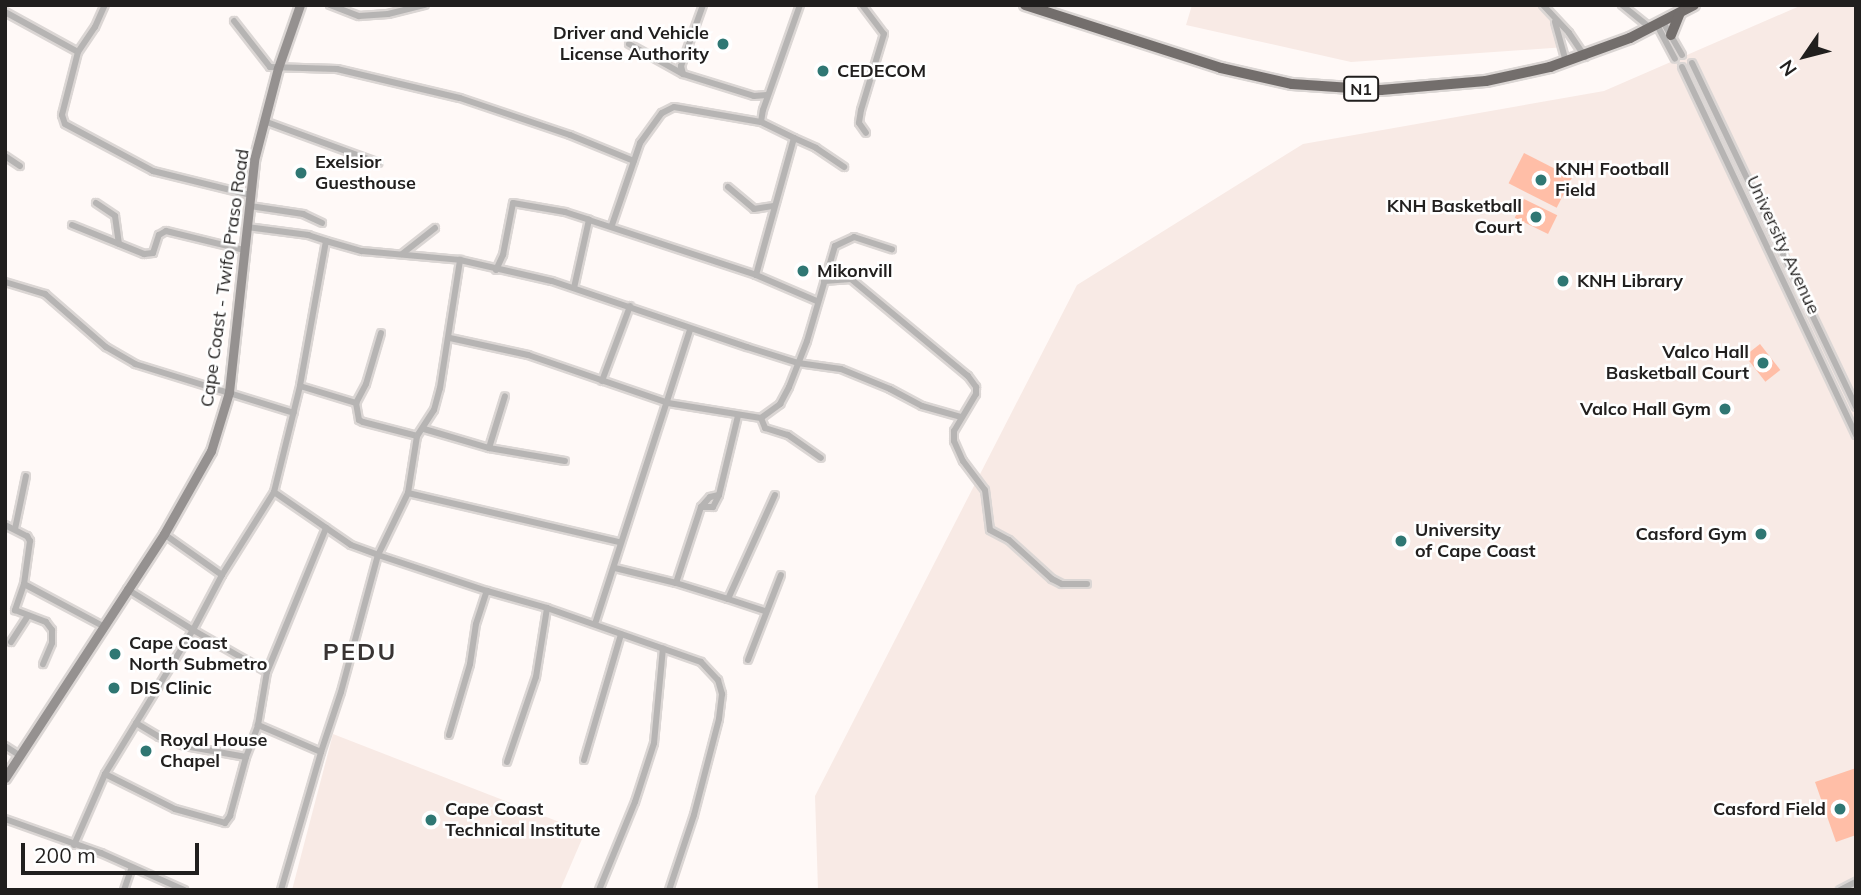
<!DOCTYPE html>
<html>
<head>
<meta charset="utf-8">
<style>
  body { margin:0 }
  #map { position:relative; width:1861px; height:895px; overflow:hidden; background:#fff9f7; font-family:Mulish,sans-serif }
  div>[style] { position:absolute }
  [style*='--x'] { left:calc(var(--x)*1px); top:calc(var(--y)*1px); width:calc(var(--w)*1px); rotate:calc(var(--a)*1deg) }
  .built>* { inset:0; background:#f8eae5 }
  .green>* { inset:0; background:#ffbea7; transform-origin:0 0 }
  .roads { filter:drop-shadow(2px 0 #dbd6d4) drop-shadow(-2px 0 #dbd6d4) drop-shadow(0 2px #dbd6d4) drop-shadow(0 -2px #dbd6d4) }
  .minor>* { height:6px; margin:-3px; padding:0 3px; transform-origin:3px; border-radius:3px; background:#b6b4b3 }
  .secondary>* { height:9px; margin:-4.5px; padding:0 4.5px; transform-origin:4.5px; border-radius:4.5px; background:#959190 }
  .trunk>* { height:10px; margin:-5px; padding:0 5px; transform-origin:5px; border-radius:5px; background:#736e6c }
  .dots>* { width:19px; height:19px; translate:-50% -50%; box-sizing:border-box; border:4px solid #fff; border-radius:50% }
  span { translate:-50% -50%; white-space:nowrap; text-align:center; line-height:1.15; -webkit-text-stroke:5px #fff; paint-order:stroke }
  .shield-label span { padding:2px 5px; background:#fff; border:2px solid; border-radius:5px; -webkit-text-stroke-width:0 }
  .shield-label { font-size:16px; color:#211f1e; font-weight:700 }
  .poi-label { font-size:18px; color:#211f1e; font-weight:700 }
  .right { translate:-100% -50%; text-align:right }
  .left { translate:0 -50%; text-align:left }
  .street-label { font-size:18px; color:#211f1e }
  .district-label { font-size:24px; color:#393433; font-weight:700; letter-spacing:2px }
  .frame { position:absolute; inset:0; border:7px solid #211f1e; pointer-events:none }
  .north { position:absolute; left:1770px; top:21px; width:70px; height:70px; -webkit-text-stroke:5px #fff; paint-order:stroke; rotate:235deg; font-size:19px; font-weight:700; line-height:28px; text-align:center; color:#211f1e }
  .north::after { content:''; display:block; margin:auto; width:24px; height:32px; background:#211f1e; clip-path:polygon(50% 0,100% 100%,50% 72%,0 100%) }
  .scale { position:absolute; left:21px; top:843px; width:178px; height:32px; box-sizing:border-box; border:4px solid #211f1e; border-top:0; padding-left:9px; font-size:21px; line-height:24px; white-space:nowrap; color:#211f1e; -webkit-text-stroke:5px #fff; paint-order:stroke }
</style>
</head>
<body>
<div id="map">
  <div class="built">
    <i style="clip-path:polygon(1192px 5px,1546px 5px,1566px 47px,1351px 62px,1186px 25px)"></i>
    <i style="clip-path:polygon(1802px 5px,1856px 5px,1856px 890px,818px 890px,815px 796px,1077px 285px,1303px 144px,1604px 91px)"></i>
    <i style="clip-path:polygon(333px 734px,585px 832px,560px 890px,292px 890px)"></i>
  </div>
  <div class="green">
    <i style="left:1524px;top:153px;width:54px;height:34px;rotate:27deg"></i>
    <i style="left:1524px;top:199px;width:37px;height:21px;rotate:26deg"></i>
    <i style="left:1760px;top:344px;width:33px;height:19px;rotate:52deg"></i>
    <i style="clip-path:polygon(1856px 768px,1856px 835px,1836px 842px,1815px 782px)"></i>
  </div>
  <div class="roads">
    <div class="minor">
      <i style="--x:330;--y:5;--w:31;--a:21"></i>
      <i style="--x:359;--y:16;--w:29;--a:-4"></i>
      <i style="--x:388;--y:14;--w:38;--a:-14"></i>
      <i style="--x:703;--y:5;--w:65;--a:109.8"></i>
      <i style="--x:681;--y:66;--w:8;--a:76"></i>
      <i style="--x:683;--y:74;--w:74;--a:17.2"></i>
      <i style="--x:754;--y:96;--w:13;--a:-4"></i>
      <i style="--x:862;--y:5;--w:36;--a:53"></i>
      <i style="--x:884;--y:34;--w:79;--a:106.8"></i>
      <i style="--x:861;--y:110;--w:13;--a:99"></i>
      <i style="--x:859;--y:123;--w:12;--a:55"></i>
      <i style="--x:1543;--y:5;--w:38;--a:47"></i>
      <i style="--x:1569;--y:33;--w:29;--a:56"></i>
      <i style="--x:1622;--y:5;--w:36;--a:39"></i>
      <i style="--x:5;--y:12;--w:83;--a:28.7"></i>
      <i style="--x:78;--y:52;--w:30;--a:-56"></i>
      <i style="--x:95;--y:27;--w:24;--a:-66"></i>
      <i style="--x:234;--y:21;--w:58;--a:52"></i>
      <i style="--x:270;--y:67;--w:67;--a:1.7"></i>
      <i style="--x:337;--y:69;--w:126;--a:13.3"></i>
      <i style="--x:460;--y:98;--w:116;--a:18.6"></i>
      <i style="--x:570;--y:135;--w:69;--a:22.1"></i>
      <i style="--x:1555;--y:22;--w:41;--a:74.6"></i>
      <i style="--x:1663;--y:22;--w:38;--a:60"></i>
      <i style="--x:1657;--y:25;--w:38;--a:62"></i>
      <i style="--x:629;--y:44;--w:62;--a:29.1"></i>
      <i style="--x:78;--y:52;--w:65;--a:104.3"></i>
      <i style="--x:62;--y:115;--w:9;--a:72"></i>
      <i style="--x:65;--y:124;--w:100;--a:28.1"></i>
      <i style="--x:153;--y:171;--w:101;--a:13.8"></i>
      <i style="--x:1692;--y:63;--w:381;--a:64.5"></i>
      <i style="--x:1682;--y:67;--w:407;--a:64.7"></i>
      <i style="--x:264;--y:121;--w:122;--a:20.1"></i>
      <i style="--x:794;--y:138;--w:24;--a:24"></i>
      <i style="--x:816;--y:148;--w:34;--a:34"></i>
      <i style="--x:5;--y:156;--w:18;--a:34"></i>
      <i style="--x:728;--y:187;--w:34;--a:40"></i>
      <i style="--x:754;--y:209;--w:20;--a:-9"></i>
      <i style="--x:96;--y:203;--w:23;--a:34"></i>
      <i style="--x:115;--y:216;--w:28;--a:82"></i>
      <i style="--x:250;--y:206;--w:54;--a:8.6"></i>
      <i style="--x:303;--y:214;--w:21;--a:25"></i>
      <i style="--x:72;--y:225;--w:78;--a:21.9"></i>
      <i style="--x:144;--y:254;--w:9;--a:-6"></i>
      <i style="--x:153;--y:253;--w:19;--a:-72"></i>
      <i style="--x:159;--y:235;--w:8;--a:-30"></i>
      <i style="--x:166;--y:231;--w:80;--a:13.7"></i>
      <i style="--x:612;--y:225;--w:87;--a:-71.1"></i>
      <i style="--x:640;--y:143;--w:37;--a:-54"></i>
      <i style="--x:662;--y:113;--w:13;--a:-27"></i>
      <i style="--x:674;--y:107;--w:88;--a:9.8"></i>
      <i style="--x:247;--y:227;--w:62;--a:7.5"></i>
      <i style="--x:308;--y:235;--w:19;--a:18"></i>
      <i style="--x:326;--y:241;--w:147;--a:100.2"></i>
      <i style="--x:326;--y:241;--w:37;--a:16"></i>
      <i style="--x:362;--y:251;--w:98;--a:5.2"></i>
      <i style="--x:460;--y:260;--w:94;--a:12.9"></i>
      <i style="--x:552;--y:281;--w:206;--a:18.7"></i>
      <i style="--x:747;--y:347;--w:53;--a:17.4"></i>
      <i style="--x:798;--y:363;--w:43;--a:7.9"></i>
      <i style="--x:841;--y:369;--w:53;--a:22.2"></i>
      <i style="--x:890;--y:389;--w:36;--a:28"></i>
      <i style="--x:922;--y:406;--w:41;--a:15.8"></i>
      <i style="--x:402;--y:254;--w:42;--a:-38.2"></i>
      <i style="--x:496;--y:270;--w:17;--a:-65"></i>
      <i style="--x:503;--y:255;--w:53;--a:-79.1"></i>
      <i style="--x:513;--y:203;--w:53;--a:9.8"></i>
      <i style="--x:565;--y:212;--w:25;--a:18"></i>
      <i style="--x:756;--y:275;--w:142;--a:-74.5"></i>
      <i style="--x:794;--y:138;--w:37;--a:-154"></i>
      <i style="--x:761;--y:122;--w:12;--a:-81"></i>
      <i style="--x:763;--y:110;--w:111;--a:-70.6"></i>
      <i style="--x:824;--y:281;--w:27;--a:-4"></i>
      <i style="--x:851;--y:279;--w:152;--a:39.7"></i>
      <i style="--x:968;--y:376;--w:14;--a:54"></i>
      <i style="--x:976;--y:387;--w:7;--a:90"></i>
      <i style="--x:976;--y:394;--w:43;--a:120.7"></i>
      <i style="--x:954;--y:431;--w:10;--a:90"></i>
      <i style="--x:954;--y:441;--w:22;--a:66"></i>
      <i style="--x:963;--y:461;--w:36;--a:53"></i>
      <i style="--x:985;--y:490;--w:40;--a:82.9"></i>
      <i style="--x:990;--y:530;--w:21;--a:28"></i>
      <i style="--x:1009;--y:540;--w:58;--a:42.2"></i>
      <i style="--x:1052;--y:579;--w:11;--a:27"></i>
      <i style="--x:1062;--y:584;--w:25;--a:0"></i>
      <i style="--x:5;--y:282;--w:42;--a:16.7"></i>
      <i style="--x:45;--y:294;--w:81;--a:41"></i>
      <i style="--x:106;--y:347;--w:34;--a:30"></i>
      <i style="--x:135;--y:364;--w:166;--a:17.1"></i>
      <i style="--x:574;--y:288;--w:70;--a:-77.6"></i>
      <i style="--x:589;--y:220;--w:176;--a:18.2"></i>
      <i style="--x:756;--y:275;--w:66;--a:23.1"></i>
      <i style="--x:450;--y:338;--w:80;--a:12.3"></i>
      <i style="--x:528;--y:355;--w:148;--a:18.9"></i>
      <i style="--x:668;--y:403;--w:94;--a:9.2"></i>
      <i style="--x:761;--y:418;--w:24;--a:-36"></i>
      <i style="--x:780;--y:404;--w:19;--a:-62"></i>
      <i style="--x:789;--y:387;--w:49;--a:-68.6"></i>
      <i style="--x:807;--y:341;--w:99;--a:-73.6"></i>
      <i style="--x:835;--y:246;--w:21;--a:-25"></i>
      <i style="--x:854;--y:237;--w:40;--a:18"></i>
      <i style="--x:602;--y:381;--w:80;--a:-69.5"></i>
      <i style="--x:356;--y:403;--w:17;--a:80"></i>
      <i style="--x:359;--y:420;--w:4;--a:27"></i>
      <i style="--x:363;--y:422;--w:56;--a:14.5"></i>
      <i style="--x:761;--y:418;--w:11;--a:68"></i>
      <i style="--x:765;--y:428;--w:24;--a:17"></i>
      <i style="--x:788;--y:435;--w:40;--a:34.9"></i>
      <i style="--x:424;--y:429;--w:68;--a:16.3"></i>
      <i style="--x:489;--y:448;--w:54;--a:-72.9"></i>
      <i style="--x:489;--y:448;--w:77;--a:9.7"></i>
      <i style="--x:274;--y:492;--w:93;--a:34.5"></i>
      <i style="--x:351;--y:545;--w:29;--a:20"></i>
      <i style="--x:378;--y:555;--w:69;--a:-64.2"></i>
      <i style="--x:408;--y:493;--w:58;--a:-81"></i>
      <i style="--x:417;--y:436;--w:31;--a:-57"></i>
      <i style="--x:434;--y:410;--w:23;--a:-75"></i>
      <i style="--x:440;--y:388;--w:130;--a:-81.1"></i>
      <i style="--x:408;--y:493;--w:217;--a:13.1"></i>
      <i style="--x:701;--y:507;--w:12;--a:0"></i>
      <i style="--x:713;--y:507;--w:13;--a:-63"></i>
      <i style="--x:5;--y:525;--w:25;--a:27"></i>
      <i style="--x:27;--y:536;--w:6;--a:59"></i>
      <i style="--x:30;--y:541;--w:43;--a:97.9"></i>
      <i style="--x:24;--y:584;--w:89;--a:28"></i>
      <i style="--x:15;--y:529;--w:54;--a:-78.3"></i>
      <i style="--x:164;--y:534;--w:71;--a:35.3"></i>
      <i style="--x:222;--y:575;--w:98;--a:-57.9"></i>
      <i style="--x:274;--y:492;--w:109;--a:-76.2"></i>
      <i style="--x:300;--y:386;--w:59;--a:16.9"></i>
      <i style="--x:356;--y:403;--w:21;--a:-62"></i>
      <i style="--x:366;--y:384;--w:53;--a:-73.6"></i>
      <i style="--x:615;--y:568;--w:63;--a:13.8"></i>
      <i style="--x:676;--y:583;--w:80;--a:-71.8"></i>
      <i style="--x:701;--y:507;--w:13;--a:-48"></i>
      <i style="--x:710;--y:497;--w:9;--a:-13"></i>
      <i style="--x:719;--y:495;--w:81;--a:-76.5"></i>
      <i style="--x:676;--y:583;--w:54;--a:17.1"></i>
      <i style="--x:728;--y:599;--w:114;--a:-65.7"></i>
      <i style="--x:24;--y:584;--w:28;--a:109"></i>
      <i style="--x:15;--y:610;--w:33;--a:21"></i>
      <i style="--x:46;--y:622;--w:10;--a:53"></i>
      <i style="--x:52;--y:630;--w:13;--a:90"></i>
      <i style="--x:52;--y:643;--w:23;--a:113"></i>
      <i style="--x:127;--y:589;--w:78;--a:31.8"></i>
      <i style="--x:193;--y:630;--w:62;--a:-62.2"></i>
      <i style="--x:728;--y:599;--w:39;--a:18"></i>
      <i style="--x:595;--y:624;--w:309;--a:-72.1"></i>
      <i style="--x:11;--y:642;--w:31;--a:-57"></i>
      <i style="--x:748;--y:660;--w:91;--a:-68.8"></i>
      <i style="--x:136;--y:723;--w:27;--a:31"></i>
      <i style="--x:159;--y:737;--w:28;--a:19"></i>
      <i style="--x:185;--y:746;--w:62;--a:10.2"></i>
      <i style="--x:449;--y:735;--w:74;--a:-73.5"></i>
      <i style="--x:470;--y:664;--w:40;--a:-81.5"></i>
      <i style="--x:476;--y:624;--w:35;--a:-72"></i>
      <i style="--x:5;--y:746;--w:17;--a:33"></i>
      <i style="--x:321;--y:752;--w:63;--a:-71.6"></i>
      <i style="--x:341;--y:692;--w:142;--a:-74.9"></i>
      <i style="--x:378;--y:555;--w:115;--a:18.3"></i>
      <i style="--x:487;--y:591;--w:62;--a:15.8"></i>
      <i style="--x:547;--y:608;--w:163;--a:19.3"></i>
      <i style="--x:701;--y:662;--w:25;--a:47"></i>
      <i style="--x:718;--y:680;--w:15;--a:74"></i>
      <i style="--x:722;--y:694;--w:25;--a:97"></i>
      <i style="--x:719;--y:719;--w:99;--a:104.6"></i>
      <i style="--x:694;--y:815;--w:79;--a:108.4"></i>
      <i style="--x:584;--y:760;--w:131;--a:-73.6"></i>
      <i style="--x:507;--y:762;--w:90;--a:-71.2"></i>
      <i style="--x:536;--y:677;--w:70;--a:-80.9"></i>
      <i style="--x:105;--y:774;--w:78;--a:26.6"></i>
      <i style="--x:175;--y:809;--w:52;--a:15.6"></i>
      <i style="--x:225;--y:823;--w:9;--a:-54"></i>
      <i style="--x:230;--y:816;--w:61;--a:-74.8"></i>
      <i style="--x:246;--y:757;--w:34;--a:-69"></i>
      <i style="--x:5;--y:819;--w:102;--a:19.5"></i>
      <i style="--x:101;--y:853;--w:91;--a:24"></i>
      <i style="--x:74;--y:845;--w:77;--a:-66.4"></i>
      <i style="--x:105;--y:774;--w:169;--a:-58.6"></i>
      <i style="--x:193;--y:630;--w:85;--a:29.6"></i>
      <i style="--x:124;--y:890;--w:24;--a:-71"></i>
      <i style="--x:281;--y:890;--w:144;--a:-73.8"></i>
      <i style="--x:321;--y:752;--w:69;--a:-156.8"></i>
      <i style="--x:258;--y:725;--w:54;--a:-80.4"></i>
      <i style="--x:267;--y:672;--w:156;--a:-67.7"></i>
      <i style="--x:599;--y:890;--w:95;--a:-67.8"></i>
      <i style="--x:635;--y:802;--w:62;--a:-72.1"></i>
      <i style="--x:654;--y:743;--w:95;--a:-84.6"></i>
      <i style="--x:1840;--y:890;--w:18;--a:-27"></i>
    </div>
    <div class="secondary">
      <i style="--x:5;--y:778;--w:291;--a:-56.9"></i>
      <i style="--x:164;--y:534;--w:95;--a:-60.5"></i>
      <i style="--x:211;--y:451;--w:62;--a:-73"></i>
      <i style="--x:229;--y:392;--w:233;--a:-83.8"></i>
      <i style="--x:254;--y:160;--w:95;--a:-75.4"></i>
      <i style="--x:278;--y:68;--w:67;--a:-70.8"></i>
    </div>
    <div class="trunk">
      <i style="--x:1025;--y:5;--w:206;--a:17.8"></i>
      <i style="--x:1221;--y:68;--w:73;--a:12.7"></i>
      <i style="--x:1292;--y:84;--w:89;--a:3.9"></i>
      <i style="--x:1381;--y:90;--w:105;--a:-4.9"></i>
      <i style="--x:1486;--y:81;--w:66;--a:-12.3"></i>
      <i style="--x:1550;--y:67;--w:85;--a:-19.9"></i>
      <i style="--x:1630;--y:38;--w:72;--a:-27.3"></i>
      <i style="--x:1671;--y:35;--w:24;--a:-68"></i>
    </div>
  </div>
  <div class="dots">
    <i style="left:723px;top:44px;background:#2f7773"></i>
    <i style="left:823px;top:71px;background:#2f7773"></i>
    <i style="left:301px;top:173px;background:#2f7773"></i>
    <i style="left:1541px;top:180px;background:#2f7773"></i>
    <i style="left:1536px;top:217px;background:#2f7773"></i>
    <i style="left:803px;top:271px;background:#2f7773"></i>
    <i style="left:1563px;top:281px;background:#2f7773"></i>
    <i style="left:1763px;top:363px;background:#2f7773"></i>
    <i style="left:1725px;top:409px;background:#2f7773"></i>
    <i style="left:1761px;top:534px;background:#2f7773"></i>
    <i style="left:1401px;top:541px;background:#2f7773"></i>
    <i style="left:115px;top:654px;background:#2f7773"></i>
    <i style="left:114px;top:688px;background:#2f7773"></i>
    <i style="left:146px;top:751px;background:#2f7773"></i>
    <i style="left:1840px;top:809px;background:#2f7773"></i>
    <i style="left:431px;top:820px;background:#2f7773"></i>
  </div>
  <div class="shield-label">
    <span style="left:1361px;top:89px">N1</span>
  </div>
  <div class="poi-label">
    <span class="right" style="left:709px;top:44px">Driver and Vehicle<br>License Authority</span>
    <span class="left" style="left:837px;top:71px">CEDECOM</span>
    <span class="left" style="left:315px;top:173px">Exelsior<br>Guesthouse</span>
    <span class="left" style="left:1555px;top:180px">KNH Football<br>Field</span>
    <span class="right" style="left:1522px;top:217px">KNH Basketball<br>Court</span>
    <span class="left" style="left:817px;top:271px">Mikonvill</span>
    <span class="left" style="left:1577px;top:281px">KNH Library</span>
    <span class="right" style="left:1749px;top:363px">Valco Hall<br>Basketball Court</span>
    <span class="right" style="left:1711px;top:409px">Valco Hall Gym</span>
    <span class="left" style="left:1415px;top:541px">University<br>of Cape Coast</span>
    <span class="right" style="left:1747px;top:534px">Casford Gym</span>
    <span class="left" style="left:129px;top:654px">Cape Coast<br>North Submetro</span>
    <span class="left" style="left:130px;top:688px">DIS Clinic</span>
    <span class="left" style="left:160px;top:751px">Royal House<br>Chapel</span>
    <span class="right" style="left:1826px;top:809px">Casford Field</span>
    <span class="left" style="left:445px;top:820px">Cape Coast<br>Technical Institute</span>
  </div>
  <div class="street-label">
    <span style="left:1783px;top:245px;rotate:65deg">University Avenue</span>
    <span style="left:225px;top:278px;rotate:-82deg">Cape Coast - Twifo Praso Road</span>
  </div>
  <div class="district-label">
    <span style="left:360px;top:652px">PEDU</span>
  </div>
  <div class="frame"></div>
  <div class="north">N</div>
  <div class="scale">200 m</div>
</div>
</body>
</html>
